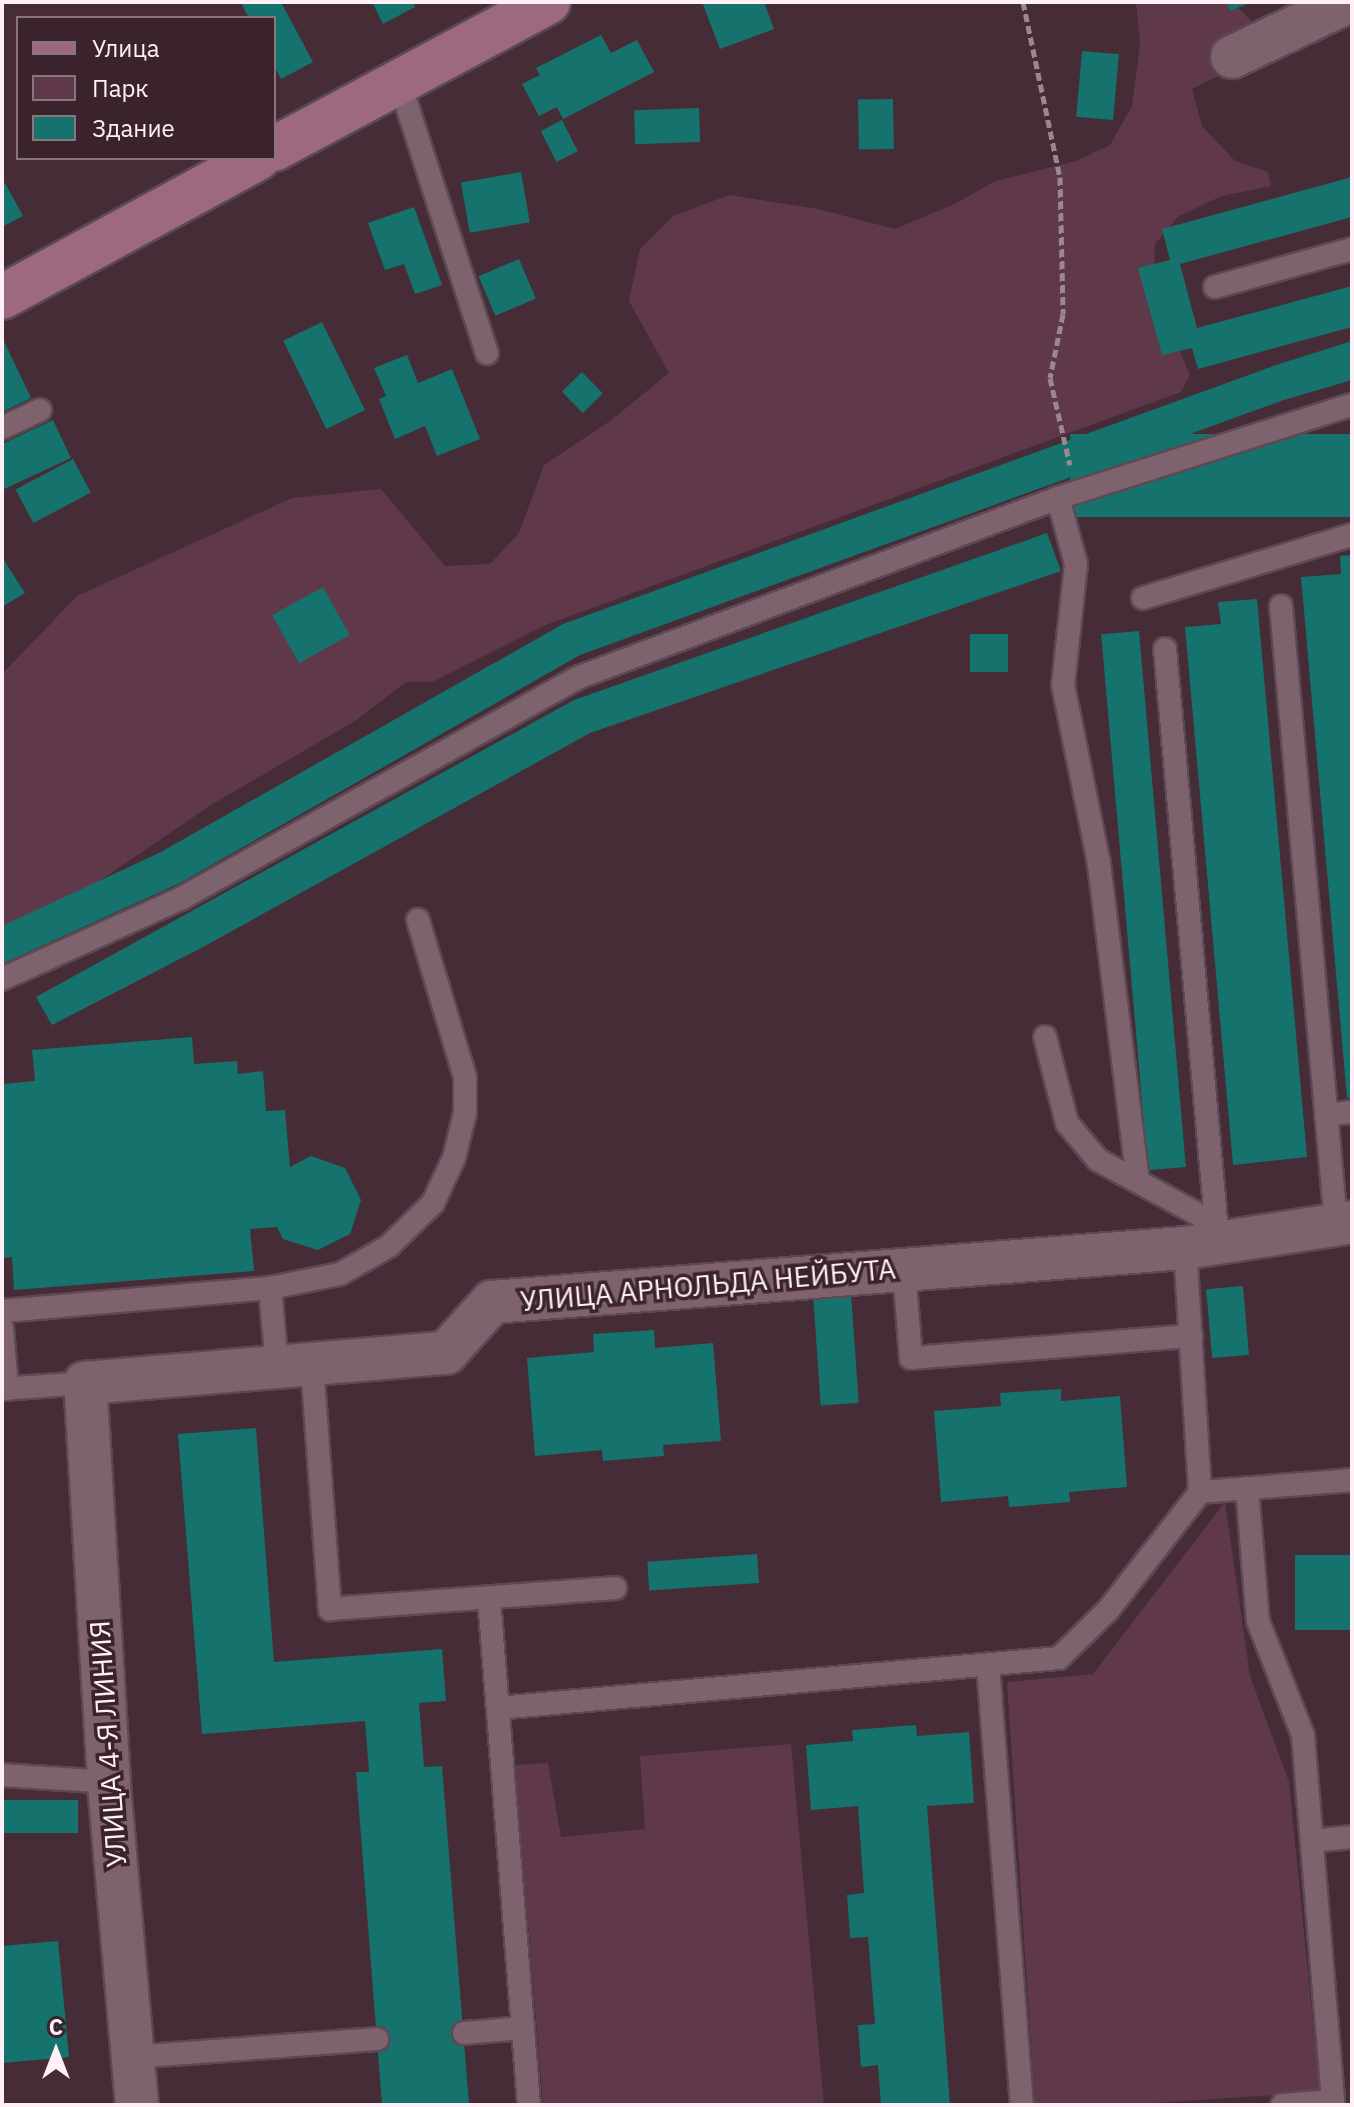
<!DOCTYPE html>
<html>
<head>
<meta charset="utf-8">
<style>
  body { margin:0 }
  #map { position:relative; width:1354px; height:2107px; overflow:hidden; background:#452c37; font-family:"IBM Plex Sans",sans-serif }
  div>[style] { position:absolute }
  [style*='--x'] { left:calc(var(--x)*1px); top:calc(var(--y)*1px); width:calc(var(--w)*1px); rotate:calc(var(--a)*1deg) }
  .green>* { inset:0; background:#5f384a }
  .building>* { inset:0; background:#16726c; transform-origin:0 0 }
  .path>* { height:5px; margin-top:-2.5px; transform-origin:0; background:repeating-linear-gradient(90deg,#9b878f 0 8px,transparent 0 12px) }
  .roads { filter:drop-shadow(2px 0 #5d4953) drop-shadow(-2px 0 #5d4953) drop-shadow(0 2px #5d4953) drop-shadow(0 -2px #5d4953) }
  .lane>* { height:22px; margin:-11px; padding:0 11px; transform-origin:11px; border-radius:11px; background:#7e626e }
  .street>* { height:42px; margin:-21px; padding:0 21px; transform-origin:21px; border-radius:21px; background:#7e626e }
  .secondary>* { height:44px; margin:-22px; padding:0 22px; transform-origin:22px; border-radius:22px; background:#9c6980 }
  span { translate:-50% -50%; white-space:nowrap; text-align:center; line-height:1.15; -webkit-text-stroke:7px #3a232d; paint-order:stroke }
  .street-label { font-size:28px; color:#fef0f6 }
  .frame { position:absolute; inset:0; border:4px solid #fef0f6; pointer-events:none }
  .legend { position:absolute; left:16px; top:16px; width:260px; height:144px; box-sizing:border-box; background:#3a232d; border:2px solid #88757d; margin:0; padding:10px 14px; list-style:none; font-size:24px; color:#fef0f6 }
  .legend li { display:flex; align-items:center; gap:16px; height:40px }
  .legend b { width:40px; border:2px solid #88757d }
  .north { position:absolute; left:16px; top:2011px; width:80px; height:80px; -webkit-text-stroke:6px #3a232d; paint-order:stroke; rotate:0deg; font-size:22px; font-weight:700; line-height:32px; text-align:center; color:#fef0f6 }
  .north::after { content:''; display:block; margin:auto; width:28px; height:36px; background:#fef0f6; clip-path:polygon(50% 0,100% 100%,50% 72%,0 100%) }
</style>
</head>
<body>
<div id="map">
  <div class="green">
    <i style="clip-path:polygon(1136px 2px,1232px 2px,1256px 25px,1249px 61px,1192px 89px,1202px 126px,1235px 161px,1268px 172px,1271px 186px,1222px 196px,1179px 216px,1155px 244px,1154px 289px,1190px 375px,1181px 392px,543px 626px,432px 682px,406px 682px,355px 721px,211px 805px,54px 912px,2px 936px,2px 674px,77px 596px,292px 498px,381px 489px,445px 566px,490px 564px,519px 533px,544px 465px,610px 421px,669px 373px,629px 301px,640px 249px,673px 216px,729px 195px,818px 209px,895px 229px,952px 205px,996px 181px,1076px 161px,1110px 145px,1132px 106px,1140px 44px)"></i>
    <i style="clip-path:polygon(1225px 1502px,1250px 1676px,1289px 1782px,1320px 2092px,1123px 2105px,1035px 2105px,1007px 1682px,1093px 1674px)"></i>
    <i style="clip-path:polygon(791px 1744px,824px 2105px,543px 2105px,515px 1765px,548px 1763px,561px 1837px,645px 1829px,640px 1756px)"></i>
  </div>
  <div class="building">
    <i style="clip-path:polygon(243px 2px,281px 2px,313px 62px,281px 79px,274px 65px,274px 18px,249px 18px,241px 3px)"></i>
    <i style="clip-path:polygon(372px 2px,413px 2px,415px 7px,383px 24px)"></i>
    <i style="clip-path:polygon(702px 2px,764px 2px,774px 29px,720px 49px)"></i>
    <i style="clip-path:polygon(1226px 2px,1252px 2px,1230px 11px)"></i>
    <i style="clip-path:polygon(601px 35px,611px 53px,637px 40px,654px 72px,563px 119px,557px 107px,539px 116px,522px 84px,540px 75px,536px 68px)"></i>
    <i style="left:1082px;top:51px;width:37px;height:66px;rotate:5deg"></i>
    <i style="left:893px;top:99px;width:50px;height:35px;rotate:89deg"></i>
    <i style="left:699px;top:108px;width:34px;height:65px;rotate:88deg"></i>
    <i style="left:562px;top:120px;width:35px;height:24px;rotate:63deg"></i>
    <i style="left:521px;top:172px;width:51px;height:61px;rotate:80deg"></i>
    <i style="clip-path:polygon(1352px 177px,1352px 217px,1180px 264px,1197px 328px,1352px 286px,1352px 327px,1198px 369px,1192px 348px,1162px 355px,1138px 268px,1170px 260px,1162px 229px)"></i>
    <i style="clip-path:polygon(5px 183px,23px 216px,2px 227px,2px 184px)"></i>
    <i style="clip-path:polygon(414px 207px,442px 285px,415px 294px,404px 264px,385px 270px,368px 223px)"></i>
    <i style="left:519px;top:259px;width:43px;height:44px;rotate:67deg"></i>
    <i style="left:322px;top:322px;width:98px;height:43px;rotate:64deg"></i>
    <i style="clip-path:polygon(2px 337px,31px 398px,2px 412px)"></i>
    <i style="clip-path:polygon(1352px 341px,1352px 380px,1284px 400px,580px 655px,180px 883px,2px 964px,2px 926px,161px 852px,563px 624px,1276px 365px)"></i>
    <i style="clip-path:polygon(407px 355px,418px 383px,452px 369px,480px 439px,437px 456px,425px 426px,395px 439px,379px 399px,386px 396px,374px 368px)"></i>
    <i style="left:582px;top:372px;width:30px;height:28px;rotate:46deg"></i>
    <i style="clip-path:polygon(53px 420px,71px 458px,2px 490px,2px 444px)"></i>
    <i style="left:1352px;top:434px;width:83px;height:282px;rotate:90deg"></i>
    <i style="left:73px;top:459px;width:38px;height:65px;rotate:62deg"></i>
    <i style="clip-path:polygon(1047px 533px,1061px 571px,590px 733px,203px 947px,52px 1025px,36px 997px,574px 700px)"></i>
    <i style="clip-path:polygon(1352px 555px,1352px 1098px,1347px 1098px,1301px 577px,1341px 574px,1340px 556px)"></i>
    <i style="clip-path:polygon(2px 557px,25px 593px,2px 607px)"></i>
    <i style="left:323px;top:587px;width:55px;height:58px;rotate:61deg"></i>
    <i style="clip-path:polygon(1257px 599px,1307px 1157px,1233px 1165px,1185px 627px,1221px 624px,1218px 602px)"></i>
    <i style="left:1139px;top:631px;width:538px;height:38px;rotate:85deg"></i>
    <i style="left:970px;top:634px;width:38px;height:38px"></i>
    <i style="clip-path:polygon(192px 1037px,194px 1064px,237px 1061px,238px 1074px,263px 1071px,266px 1111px,285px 1110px,290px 1167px,311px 1156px,345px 1168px,361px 1200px,350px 1234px,318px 1250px,283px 1239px,277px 1227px,250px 1229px,254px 1271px,14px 1290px,12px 1257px,2px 1258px,2px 1084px,35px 1081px,32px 1050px)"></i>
    <i style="left:1243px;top:1286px;width:69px;height:37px;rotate:85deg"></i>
    <i style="left:851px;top:1293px;width:110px;height:38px;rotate:86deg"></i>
    <i style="clip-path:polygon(654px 1330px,655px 1348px,713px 1343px,721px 1441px,663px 1445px,664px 1456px,603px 1461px,602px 1450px,535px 1456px,527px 1358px,594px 1352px,593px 1334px)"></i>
    <i style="clip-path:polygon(1061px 1389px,1061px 1401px,1120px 1396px,1127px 1487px,1069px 1492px,1070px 1502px,1009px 1507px,1008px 1496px,941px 1502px,934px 1411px,1001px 1406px,1000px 1393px)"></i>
    <i style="clip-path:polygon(256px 1428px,274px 1662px,442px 1649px,446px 1701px,419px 1703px,424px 1767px,442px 1766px,469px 2105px,382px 2105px,356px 1772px,369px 1772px,365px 1721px,202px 1734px,178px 1434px)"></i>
    <i style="left:757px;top:1554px;width:29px;height:110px;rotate:86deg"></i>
    <i style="left:1352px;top:1555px;width:75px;height:57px;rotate:90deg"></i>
    <i style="clip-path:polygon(916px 1725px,917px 1736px,969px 1732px,974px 1803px,927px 1806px,950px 2105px,881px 2105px,878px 2065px,861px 2067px,858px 2025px,875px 2024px,868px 1937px,850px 1938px,847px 1895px,864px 1893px,858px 1806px,811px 1810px,806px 1745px,853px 1741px,852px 1730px)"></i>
    <i style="left:78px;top:1800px;width:33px;height:76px;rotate:90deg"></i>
    <i style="clip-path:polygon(58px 1941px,69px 2057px,2px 2063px,2px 1946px)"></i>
  </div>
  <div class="path">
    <i style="--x:1023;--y:2;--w:179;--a:78.1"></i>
    <i style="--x:1060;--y:177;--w:137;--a:88.7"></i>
    <i style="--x:1063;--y:314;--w:65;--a:101.5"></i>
    <i style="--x:1050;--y:378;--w:89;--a:77.1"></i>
  </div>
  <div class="roads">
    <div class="lane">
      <i style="--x:399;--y:81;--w:286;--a:72.1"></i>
      <i style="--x:1215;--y:287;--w:142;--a:-15.5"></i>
      <i style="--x:2;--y:428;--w:42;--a:-25.3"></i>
      <i style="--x:1058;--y:498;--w:68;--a:74.7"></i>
      <i style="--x:1076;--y:564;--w:122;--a:96.1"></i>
      <i style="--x:1063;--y:685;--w:183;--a:78.6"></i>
      <i style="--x:1099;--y:864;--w:318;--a:83"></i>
      <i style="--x:1143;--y:598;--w:218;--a:-16.8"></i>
      <i style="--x:1281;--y:606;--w:620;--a:84.91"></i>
      <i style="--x:1165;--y:649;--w:596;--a:84.9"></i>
      <i style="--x:2;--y:979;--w:197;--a:-24.2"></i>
      <i style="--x:182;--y:898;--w:452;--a:-29.1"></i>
      <i style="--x:577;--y:678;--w:514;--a:-20.52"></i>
      <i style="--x:1058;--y:498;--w:308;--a:-17.6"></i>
      <i style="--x:1045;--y:1037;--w:89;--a:75.7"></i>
      <i style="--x:1067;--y:1123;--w:48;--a:50"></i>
      <i style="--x:1098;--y:1160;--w:134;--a:28.5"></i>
      <i style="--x:1326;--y:1115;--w:26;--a:-7"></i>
      <i style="--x:904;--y:1270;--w:88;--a:85.5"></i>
      <i style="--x:911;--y:1358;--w:281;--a:-4.5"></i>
      <i style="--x:270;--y:1288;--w:71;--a:-11.3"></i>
      <i style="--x:340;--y:1274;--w:56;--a:-29.7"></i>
      <i style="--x:389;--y:1246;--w:62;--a:-44.3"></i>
      <i style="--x:433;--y:1203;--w:50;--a:-65"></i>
      <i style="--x:454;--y:1158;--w:46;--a:-76.3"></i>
      <i style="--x:465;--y:1113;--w:36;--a:-90"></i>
      <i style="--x:465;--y:1077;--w:164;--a:-106.7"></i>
      <i style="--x:2;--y:1311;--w:269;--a:-4.9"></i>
      <i style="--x:270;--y:1288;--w:79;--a:84.9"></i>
      <i style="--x:2;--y:1328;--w:61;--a:85.3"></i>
      <i style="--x:312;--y:1365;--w:245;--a:85.8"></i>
      <i style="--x:330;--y:1609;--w:286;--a:-4.2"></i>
      <i style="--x:2;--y:1389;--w:83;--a:-4.1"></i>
      <i style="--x:1247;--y:1488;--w:133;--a:85.3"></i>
      <i style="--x:1258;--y:1621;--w:123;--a:68.5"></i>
      <i style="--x:1303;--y:1735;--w:367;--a:85.3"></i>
      <i style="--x:1333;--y:2101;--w:51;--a:175.5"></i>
      <i style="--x:1200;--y:1492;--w:152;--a:-4.5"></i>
      <i style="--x:489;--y:1598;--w:509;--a:85.49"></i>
      <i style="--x:988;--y:1665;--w:441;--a:85.6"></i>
      <i style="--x:498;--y:1708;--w:563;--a:-5.09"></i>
      <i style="--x:1059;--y:1658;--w:70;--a:-44.4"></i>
      <i style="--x:1109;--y:1609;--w:148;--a:-52.1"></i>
      <i style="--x:1200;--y:1492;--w:244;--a:-93.5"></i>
      <i style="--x:2;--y:1775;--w:107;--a:3.7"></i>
      <i style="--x:1312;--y:1841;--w:40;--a:-5.7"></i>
      <i style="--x:464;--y:2033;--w:59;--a:-4.8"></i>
      <i style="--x:132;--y:2057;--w:246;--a:-4.2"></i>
    </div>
    <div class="street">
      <i style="--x:1232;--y:57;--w:128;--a:-25.4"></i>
      <i style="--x:137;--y:2105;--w:324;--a:-95"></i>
      <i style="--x:109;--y:1782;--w:400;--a:-93.4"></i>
      <i style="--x:85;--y:1383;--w:362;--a:-4.8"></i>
      <i style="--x:446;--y:1353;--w:69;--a:-48"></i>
      <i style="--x:492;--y:1302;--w:695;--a:-4.46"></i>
      <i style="--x:1185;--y:1248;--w:169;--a:-8.8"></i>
    </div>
    <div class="secondary">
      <i style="--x:274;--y:149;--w:311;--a:-28.2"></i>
      <i style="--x:2;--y:297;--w:291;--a:-28.5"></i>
    </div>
  </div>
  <div class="street-label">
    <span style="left:708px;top:1285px;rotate:-5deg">УЛИЦА АРНОЛЬДА НЕЙБУТА</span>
    <span style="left:108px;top:1744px;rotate:-94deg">УЛИЦА 4-Я ЛИНИЯ</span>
  </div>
  <div class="frame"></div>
  <ul class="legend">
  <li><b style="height:10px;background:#9c6980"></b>Улица</li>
  <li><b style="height:22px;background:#5f384a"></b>Парк</li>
  <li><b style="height:22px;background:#16726c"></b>Здание</li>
  </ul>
  <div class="north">С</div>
</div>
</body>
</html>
